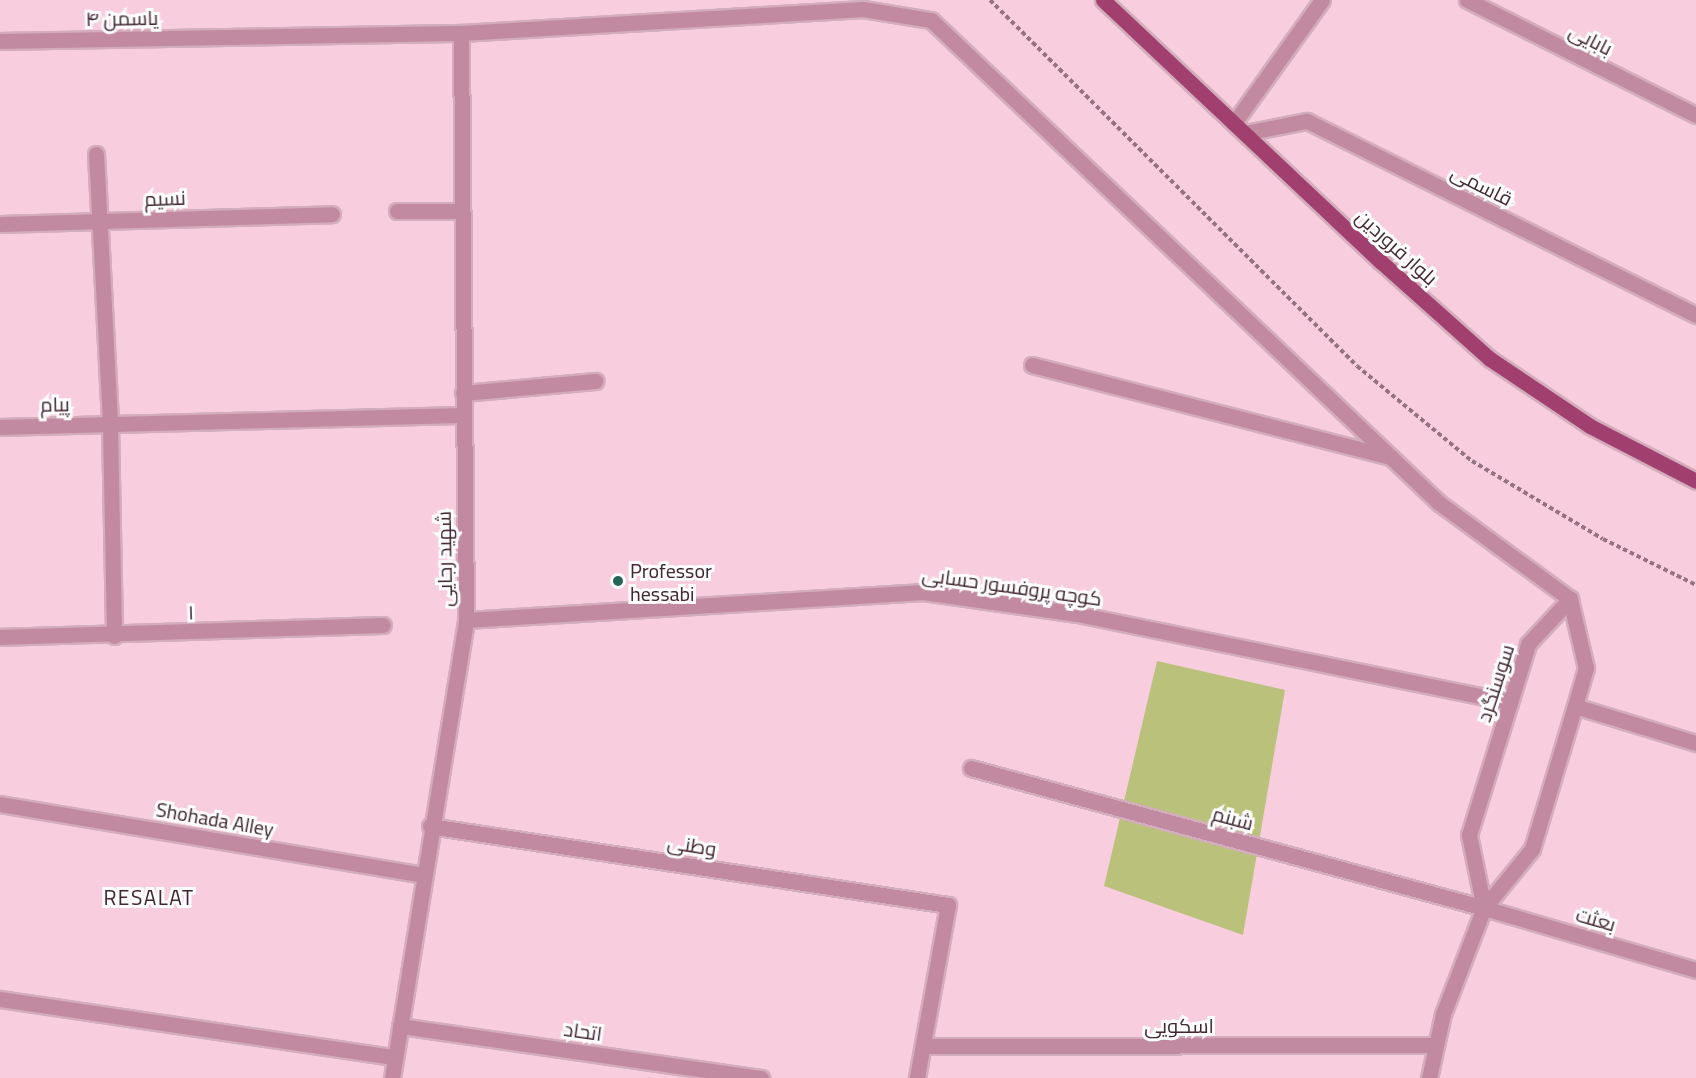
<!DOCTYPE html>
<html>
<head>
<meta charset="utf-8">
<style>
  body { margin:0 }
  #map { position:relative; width:1696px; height:1078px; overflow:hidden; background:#f8cede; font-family:Georgia,Cairo,serif }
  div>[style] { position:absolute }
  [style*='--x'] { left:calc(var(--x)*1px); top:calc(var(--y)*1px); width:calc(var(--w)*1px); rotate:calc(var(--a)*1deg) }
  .green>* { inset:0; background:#bac17b }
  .path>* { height:4px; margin-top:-2px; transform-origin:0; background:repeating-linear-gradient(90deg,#957381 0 4.5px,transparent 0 7.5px) }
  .roads { filter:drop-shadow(2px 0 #d4adbc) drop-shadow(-2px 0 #d4adbc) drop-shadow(0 2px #d4adbc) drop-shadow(0 -2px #d4adbc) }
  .minor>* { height:15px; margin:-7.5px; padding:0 7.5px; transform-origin:7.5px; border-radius:7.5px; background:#c18aa0 }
  .major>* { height:15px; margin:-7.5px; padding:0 7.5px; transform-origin:7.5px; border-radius:7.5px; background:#a1406f }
  .dots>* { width:16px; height:16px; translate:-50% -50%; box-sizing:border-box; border:3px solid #fdfdfd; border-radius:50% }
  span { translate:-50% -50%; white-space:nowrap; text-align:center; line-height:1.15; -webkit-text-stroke:6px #fdfdfd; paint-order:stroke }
  .street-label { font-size:20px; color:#422732 }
  .poi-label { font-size:20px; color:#422732 }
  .left { translate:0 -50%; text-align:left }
  .neighbourhood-label { font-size:21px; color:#422732; letter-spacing:1.5px }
</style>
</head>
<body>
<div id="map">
  <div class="green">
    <i style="clip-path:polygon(1157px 661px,1285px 690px,1243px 935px,1104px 886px)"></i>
  </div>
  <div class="path">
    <i style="--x:990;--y:0;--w:518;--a:44.92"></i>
    <i style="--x:1357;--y:366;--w:149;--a:39.6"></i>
    <i style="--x:1472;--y:461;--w:152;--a:30.8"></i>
    <i style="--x:1603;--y:539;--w:104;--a:26.3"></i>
  </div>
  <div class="roads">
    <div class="minor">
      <i style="--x:1467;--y:0;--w:256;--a:26.7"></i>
      <i style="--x:0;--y:41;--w:461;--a:-1"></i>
      <i style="--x:461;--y:33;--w:403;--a:-3.4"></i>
      <i style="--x:863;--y:9;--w:69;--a:9.2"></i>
      <i style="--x:931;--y:20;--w:701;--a:43.55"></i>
      <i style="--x:1439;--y:503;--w:162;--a:36.2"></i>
      <i style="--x:1234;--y:123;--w:151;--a:-54.4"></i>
      <i style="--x:1245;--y:133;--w:63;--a:-11"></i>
      <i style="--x:1307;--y:121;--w:435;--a:26.5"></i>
      <i style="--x:96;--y:154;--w:270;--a:87"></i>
      <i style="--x:110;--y:424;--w:212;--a:88.9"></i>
      <i style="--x:397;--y:211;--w:65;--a:0"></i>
      <i style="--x:0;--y:224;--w:332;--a:-1.7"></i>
      <i style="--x:1032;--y:365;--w:371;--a:14.4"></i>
      <i style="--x:463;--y:393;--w:133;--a:-5.2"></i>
      <i style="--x:0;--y:427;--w:463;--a:-1.5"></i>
      <i style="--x:466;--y:620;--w:458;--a:-3.5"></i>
      <i style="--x:923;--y:592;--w:156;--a:8.1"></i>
      <i style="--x:1077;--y:614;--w:442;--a:11.5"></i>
      <i style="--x:0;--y:637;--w:383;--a:-1.8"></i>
      <i style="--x:1575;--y:706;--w:127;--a:17"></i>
      <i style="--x:971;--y:768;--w:532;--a:15.26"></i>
      <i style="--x:1484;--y:908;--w:221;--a:16.3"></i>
      <i style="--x:0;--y:804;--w:429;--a:9.5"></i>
      <i style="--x:430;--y:826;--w:524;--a:8.67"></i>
      <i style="--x:948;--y:905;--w:176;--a:100.2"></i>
      <i style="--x:1484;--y:908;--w:75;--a:-101.6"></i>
      <i style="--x:1469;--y:835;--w:200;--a:-72.8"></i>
      <i style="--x:1528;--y:644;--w:62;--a:-47"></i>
      <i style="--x:0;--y:999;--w:399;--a:8.4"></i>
      <i style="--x:400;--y:1026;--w:365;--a:8.2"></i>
      <i style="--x:923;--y:1046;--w:513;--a:-0.11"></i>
      <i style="--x:392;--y:1078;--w:464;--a:-80.8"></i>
      <i style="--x:466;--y:620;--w:587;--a:-90.49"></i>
      <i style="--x:1429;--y:1078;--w:66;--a:-77.7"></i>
      <i style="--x:1443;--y:1014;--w:114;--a:-68.9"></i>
      <i style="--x:1484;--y:908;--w:76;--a:-50.9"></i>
      <i style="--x:1532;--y:849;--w:149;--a:-73.3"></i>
      <i style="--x:1575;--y:706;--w:40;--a:-74"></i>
      <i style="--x:1586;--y:668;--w:71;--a:-103.1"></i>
    </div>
    <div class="major">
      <i style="--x:1103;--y:0;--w:381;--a:43.3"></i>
      <i style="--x:1380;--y:261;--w:147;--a:41.7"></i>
      <i style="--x:1490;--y:359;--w:120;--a:33.8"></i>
      <i style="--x:1590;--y:426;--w:119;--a:27.4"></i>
    </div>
  </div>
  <div class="dots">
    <i style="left:618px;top:581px;background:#256656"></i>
  </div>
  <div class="street-label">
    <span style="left:122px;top:18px;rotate:-1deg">یاسمن ۴</span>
    <span style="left:1591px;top:39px;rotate:27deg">بابایی</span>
    <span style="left:1482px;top:185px;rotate:27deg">قاسمی</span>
    <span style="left:165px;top:198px;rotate:-2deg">نسیم</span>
    <span style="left:1397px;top:247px;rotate:42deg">بلوار فروردین</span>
    <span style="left:55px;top:404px;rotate:-1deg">پیام</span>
    <span style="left:444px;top:559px;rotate:-91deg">شهید رجایی</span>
    <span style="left:1012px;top:586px;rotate:8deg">کوچه پروفسور حسابی</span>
    <span style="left:191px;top:612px;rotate:-2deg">۱</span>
    <span style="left:1495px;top:683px;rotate:-72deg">سوسنگرد</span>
    <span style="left:1233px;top:818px;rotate:15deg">شبنم</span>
    <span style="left:215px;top:819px;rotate:10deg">Shohada Alley</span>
    <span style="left:692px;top:845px;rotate:9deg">وطنی</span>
    <span style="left:1596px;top:919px;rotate:16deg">بعثت</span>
    <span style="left:1179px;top:1025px">اسکویی</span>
    <span style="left:583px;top:1031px;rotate:8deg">اتحاد</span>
  </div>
  <div class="poi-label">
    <span class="left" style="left:630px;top:582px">Professor<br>hessabi</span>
  </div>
  <div class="neighbourhood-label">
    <span style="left:149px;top:898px">RESALAT</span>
  </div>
</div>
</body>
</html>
